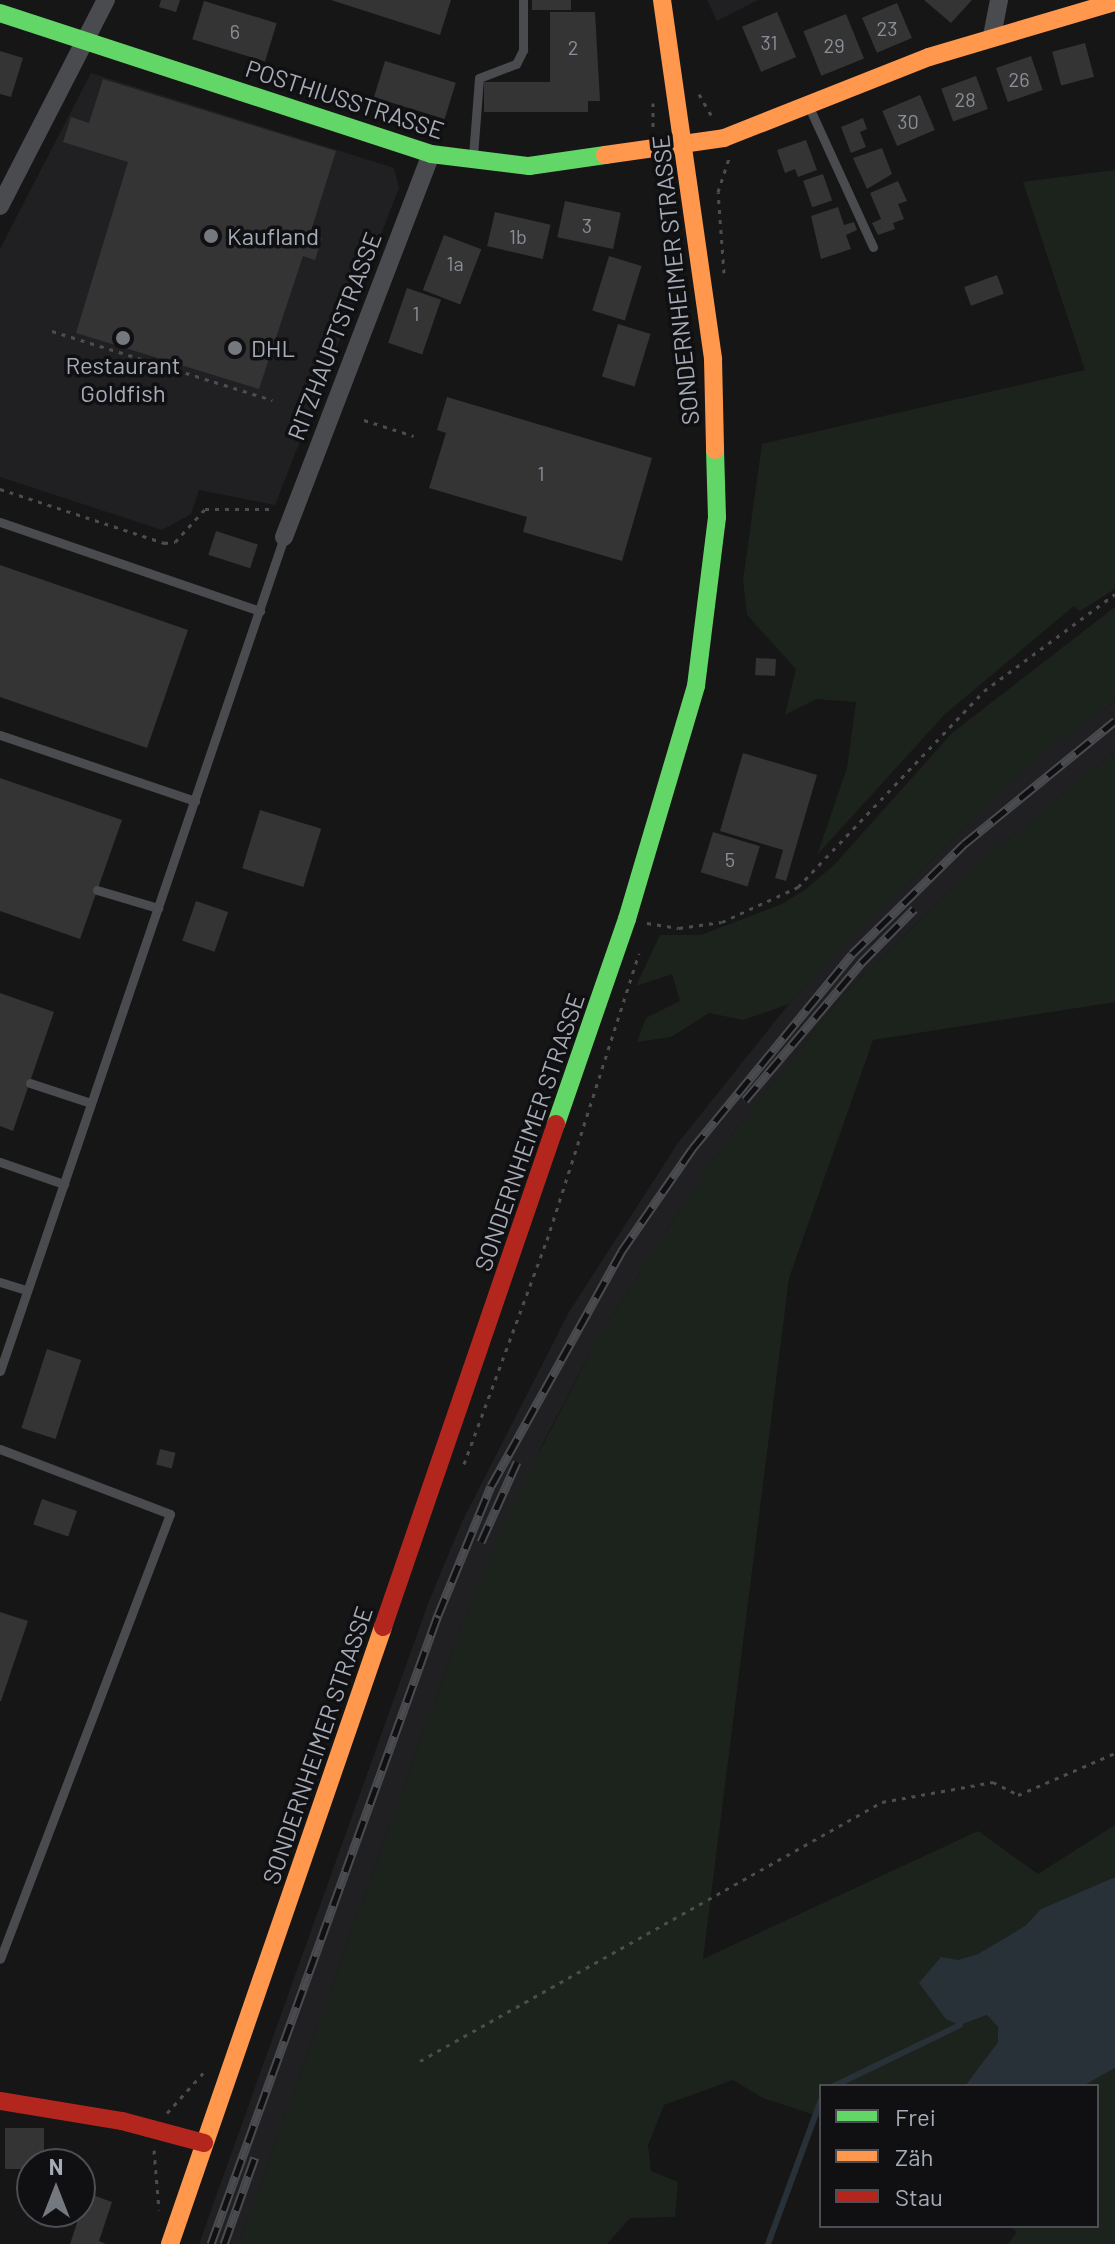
<!DOCTYPE html>
<html>
<head>
<meta charset="utf-8">
<style>
  body { margin:0 }
  #map { position:relative; width:1115px; height:2244px; overflow:hidden; background:#161616; font-family:Barlow,sans-serif }
  div>[style] { position:absolute }
  [style*='--x'] { left:calc(var(--x)*1px); top:calc(var(--y)*1px); width:calc(var(--w)*1px); rotate:calc(var(--a)*1deg) }
  .built>* { inset:0; background:#202022 }
  .green>* { inset:0; background:#1c231d }
  .water>* { inset:0; background:#283138 }
  .stream>* { height:6px; margin:-3px; padding:0 3px; transform-origin:3px; border-radius:3px; background:#283138 }
  .building>* { inset:0; background:#343435; transform-origin:0 0 }
  .path>* { height:3px; margin-top:-1.5px; transform-origin:0; background:repeating-linear-gradient(90deg,#4c4d51 0 4px,transparent 0 10px) }
  .lane>* { height:9px; margin:-4.5px; padding:0 4.5px; transform-origin:4.5px; border-radius:4.5px; background:#4a4b4f }
  .street>* { height:18px; margin:-9px; padding:0 9px; transform-origin:9px; border-radius:9px; background:#4a4b4f }
  .fast>* { height:18px; margin:-9px; padding:0 9px; transform-origin:9px; border-radius:9px; background:#63d668 }
  .slow>* { height:18px; margin:-9px; padding:0 9px; transform-origin:9px; border-radius:9px; background:#ff974d }
  .jam>* { height:18px; margin:-9px; padding:0 9px; transform-origin:9px; border-radius:9px; background:#b3261e }
  .rail>* { height:9px; margin-top:-4.5px; transform-origin:0; background:repeating-linear-gradient(90deg,#101012 0 18px,#4a4b4e 0 36px); box-sizing:border-box; border-block:2px solid #4a4b4e }
  .dots>* { width:22px; height:22px; translate:-50% -50%; box-sizing:border-box; border:4px solid #101012; border-radius:50% }
  span { translate:-50% -50%; white-space:nowrap; text-align:center; line-height:1.15; -webkit-text-stroke:7px #101012; paint-order:stroke }
  .number-label { font-size:20px; color:#8a8e96 }
  .number-label span { -webkit-text-stroke-width:0 }
  .street-label { font-size:24px; color:#a6acb7 }
  .poi-label { font-size:24px; color:#a6acb7 }
  .left { translate:0 -50%; text-align:left }
  .legend { position:absolute; left:819px; top:2084px; width:280px; height:144px; box-sizing:border-box; background:#101012; border:2px solid #4c4e54; margin:0; padding:10px 14px; list-style:none; font-size:24px; color:#a6acb7 }
  .legend li { display:flex; align-items:center; gap:16px; height:40px }
  .legend b { width:40px; border:2px solid #4c4e54 }
  .north { position:absolute; left:16px; top:2148px; width:80px; height:80px; box-sizing:border-box; background:#101012; border:2px solid #4c4e54; border-radius:50%; rotate:0deg; font-size:22px; font-weight:700; line-height:32px; text-align:center; color:#a6acb7 }
  .north::after { content:''; display:block; margin:auto; width:28px; height:36px; background:#74787f; clip-path:polygon(50% 0,100% 100%,50% 72%,0 100%) }
</style>
</head>
<body>
<div id="map">
  <div class="built">
    <i style="clip-path:polygon(707px 0,758px 0,717px 21px)"></i>
    <i style="clip-path:polygon(91px 73px,394px 168px,399px 188px,275px 505px,199px 490px,191px 514px,162px 530px,0 477px,0 249px)"></i>
    <i style="clip-path:polygon(1115px 702px,1115px 751px,981px 861px,844px 994px,711px 1161px,595px 1343px,544px 1441px,469px 1606px,239px 2244px,199px 2244px,429px 1601px,462px 1522px,569px 1312px,678px 1143px,789px 1004px,842px 946px,1050px 747px)"></i>
  </div>
  <div class="green">
    <i style="clip-path:polygon(1115px 170px,1115px 589px,1080px 611px,1074px 606px,945px 714px,817px 855px,847px 768px,856px 702px,816px 699px,785px 715px,796px 669px,747px 615px,743px 580px,762px 444px,1085px 370px,1023px 182px)"></i>
    <i style="clip-path:polygon(1115px 607px,1115px 702px,1050px 747px,842px 946px,789px 1004px,743px 1020px,709px 1013px,671px 1037px,637px 1042px,646px 1018px,680px 1001px,672px 974px,636px 986px,660px 935px,701px 935px,782px 904px,806px 889px,835px 864px,952px 733px)"></i>
    <i style="clip-path:polygon(1115px 751px,1115px 1002px,873px 1040px,789px 1278px,703px 1959px,978px 1831px,1038px 1874px,1115px 1825px,1115px 1877px,1041px 1909px,1025px 1926px,978px 1954px,958px 1960px,960px 2025px,987px 2015px,998px 2027px,998px 2042px,965px 2086px,821px 2086px,821px 2117px,763px 2098px,733px 2080px,664px 2105px,648px 2145px,651px 2171px,678px 2182px,675px 2217px,630px 2218px,607px 2244px,239px 2244px,469px 1606px,507px 1515px,595px 1343px,711px 1161px,844px 994px,981px 861px)"></i>
    <i style="clip-path:polygon(1115px 2068px,1115px 2244px,1008px 2244px,1017px 2232px,1010px 2226px,1097px 2226px,1097px 2086px,1083px 2086px)"></i>
  </div>
  <div class="water">
    <i style="clip-path:polygon(1115px 1877px,1115px 2068px,1083px 2086px,965px 2086px,998px 2042px,998px 2027px,987px 2015px,960px 2025px,946px 2019px,919px 1983px,941px 1957px,958px 1960px,978px 1954px,1025px 1926px,1041px 1909px)"></i>
  </div>
  <div class="stream">
    <i style="--x:834;--y:2086;--w:140;--a:-25.8"></i>
    <i style="--x:768;--y:2244;--w:153;--a:-69.8"></i>
  </div>
  <div class="building">
    <i style="clip-path:polygon(161px 0,180px 0,176px 12px,159px 7px)"></i>
    <i style="clip-path:polygon(331px 0,451px 0,440px 35px)"></i>
    <i style="left:532px;top:0;width:39px;height:10px"></i>
    <i style="clip-path:polygon(924px 0,972px 0,951px 23px)"></i>
    <i style="left:204px;top:1px;width:76px;height:40px;rotate:17deg"></i>
    <i style="left:897px;top:3px;width:38px;height:38px;rotate:67deg"></i>
    <i style="clip-path:polygon(550px 12px,595px 12px,600px 101px,588px 101px,588px 112px,484px 112px,484px 82px,550px 82px)"></i>
    <i style="left:777px;top:12px;width:49px;height:38px;rotate:67deg"></i>
    <i style="left:846px;top:14px;width:48px;height:46px;rotate:68deg"></i>
    <i style="left:1085px;top:43px;width:35px;height:34px;rotate:75deg"></i>
    <i style="clip-path:polygon(0 51px,23px 58px,11px 97px,0 94px)"></i>
    <i style="left:1031px;top:56px;width:36px;height:37px;rotate:71deg"></i>
    <i style="left:385px;top:61px;width:74px;height:38px;rotate:17deg"></i>
    <i style="left:976px;top:76px;width:35px;height:37px;rotate:70deg"></i>
    <i style="clip-path:polygon(103px 79px,336px 151px,310px 234px,322px 238px,315px 260px,303px 256px,259px 389px,76px 333px,128px 162px,63px 142px,71px 117px,89px 123px)"></i>
    <i style="left:920px;top:95px;width:38px;height:41px;rotate:67deg"></i>
    <i style="clip-path:polygon(863px 118px,867px 129px,860px 132px,866px 147px,851px 153px,841px 127px)"></i>
    <i style="clip-path:polygon(806px 140px,817px 170px,798px 177px,795px 169px,785px 173px,777px 150px)"></i>
    <i style="clip-path:polygon(882px 148px,892px 174px,867px 189px,853px 158px)"></i>
    <i style="left:823px;top:174px;width:28px;height:21px;rotate:71deg"></i>
    <i style="clip-path:polygon(898px 181px,907px 201px,898px 204px,904px 219px,893px 223px,895px 229px,878px 235px,872px 223px,881px 219px,870px 193px)"></i>
    <i style="left:565px;top:201px;width:57px;height:37px;rotate:12deg"></i>
    <i style="clip-path:polygon(838px 207px,844px 225px,854px 222px,857px 230px,846px 235px,851px 249px,821px 259px,811px 216px)"></i>
    <i style="left:495px;top:212px;width:57px;height:35px;rotate:13deg"></i>
    <i style="left:444px;top:235px;width:40px;height:59px;rotate:21deg"></i>
    <i style="left:609px;top:256px;width:34px;height:57px;rotate:17deg"></i>
    <i style="left:997px;top:275px;width:20px;height:35px;rotate:70deg"></i>
    <i style="left:407px;top:288px;width:36px;height:58px;rotate:19deg"></i>
    <i style="left:618px;top:324px;width:34px;height:55px;rotate:17deg"></i>
    <i style="clip-path:polygon(447px 397px,652px 458px,622px 561px,523px 532px,527px 517px,429px 488px,446px 433px,437px 430px)"></i>
    <i style="left:216px;top:531px;width:44px;height:25px;rotate:18deg"></i>
    <i style="clip-path:polygon(0 565px,188px 630px,147px 748px,0 697px)"></i>
    <i style="left:756px;top:658px;width:20px;height:17px;rotate:3deg"></i>
    <i style="clip-path:polygon(743px 753px,817px 775px,786px 881px,775px 878px,783px 850px,720px 831px)"></i>
    <i style="clip-path:polygon(0 778px,122px 820px,80px 939px,0 911px)"></i>
    <i style="left:260px;top:810px;width:64px;height:61px;rotate:17deg"></i>
    <i style="left:713px;top:832px;width:49px;height:42px;rotate:17deg"></i>
    <i style="left:196px;top:901px;width:34px;height:42px;rotate:19deg"></i>
    <i style="clip-path:polygon(0 993px,54px 1012px,13px 1131px,0 1126px)"></i>
    <i style="left:47px;top:1349px;width:36px;height:83px;rotate:18deg"></i>
    <i style="left:160px;top:1449px;width:16px;height:16px;rotate:14deg"></i>
    <i style="left:42px;top:1499px;width:37px;height:27px;rotate:19deg"></i>
    <i style="clip-path:polygon(0 1612px,28px 1621px,1px 1701px,0 1701px)"></i>
    <i style="left:5px;top:2128px;width:39px;height:41px"></i>
    <i style="clip-path:polygon(87px 2193px,112px 2202px,99px 2241px,106px 2244px,70px 2244px)"></i>
  </div>
  <div class="path">
    <i style="--x:699;--y:94;--w:28;--a:60"></i>
    <i style="--x:653;--y:127;--w:24;--a:-90"></i>
    <i style="--x:654;--y:171;--w:16;--a:45"></i>
    <i style="--x:724;--y:273;--w:81;--a:-94.2"></i>
    <i style="--x:718;--y:192;--w:35;--a:-72"></i>
    <i style="--x:52;--y:331;--w:231;--a:17.4"></i>
    <i style="--x:364;--y:420;--w:52;--a:17.7"></i>
    <i style="--x:0;--y:489;--w:173;--a:18.2"></i>
    <i style="--x:164;--y:543;--w:11;--a:-5"></i>
    <i style="--x:175;--y:542;--w:45;--a:-47.7"></i>
    <i style="--x:205;--y:509;--w:69;--a:0"></i>
    <i style="--x:647;--y:923;--w:32;--a:9"></i>
    <i style="--x:679;--y:928;--w:43;--a:-7.9"></i>
    <i style="--x:722;--y:922;--w:84;--a:-24.7"></i>
    <i style="--x:798;--y:887;--w:270;--a:-46.5"></i>
    <i style="--x:984;--y:691;--w:163;--a:-36.5"></i>
    <i style="--x:464;--y:1464;--w:239;--a:-69.7"></i>
    <i style="--x:547;--y:1240;--w:301;--a:-72.2"></i>
    <i style="--x:420;--y:2061;--w:530;--a:-29.28"></i>
    <i style="--x:882;--y:1802;--w:113;--a:-10.2"></i>
    <i style="--x:993;--y:1782;--w:28;--a:27"></i>
    <i style="--x:1018;--y:1795;--w:106;--a:-23.4"></i>
    <i style="--x:167;--y:2113;--w:57;--a:-47.9"></i>
    <i style="--x:154;--y:2150;--w:60;--a:85.2"></i>
  </div>
  <div class="lane">
    <i style="--x:809;--y:107;--w:154;--a:65.4"></i>
    <i style="--x:473;--y:156;--w:78;--a:-85.6"></i>
    <i style="--x:479;--y:78;--w:40;--a:-21"></i>
    <i style="--x:516;--y:64;--w:16;--a:-63"></i>
    <i style="--x:523;--y:50;--w:50;--a:-90"></i>
    <i style="--x:0;--y:522;--w:275;--a:18.9"></i>
    <i style="--x:0;--y:735;--w:206;--a:18.7"></i>
    <i style="--x:97;--y:890;--w:64;--a:16.4"></i>
    <i style="--x:30;--y:1083;--w:64;--a:18.2"></i>
    <i style="--x:0;--y:1162;--w:68;--a:19"></i>
    <i style="--x:0;--y:1282;--w:28;--a:17"></i>
    <i style="--x:0;--y:1371;--w:881;--a:-71.19"></i>
    <i style="--x:0;--y:1449;--w:182;--a:20.9"></i>
    <i style="--x:170;--y:1514;--w:476;--a:110.9"></i>
  </div>
  <div class="street">
    <i style="--x:992;--y:36;--w:37;--a:-79"></i>
    <i style="--x:0;--y:206;--w:232;--a:-62.8"></i>
    <i style="--x:284;--y:537;--w:410;--a:-69"></i>
  </div>
  <div class="fast">
    <i style="--x:0;--y:13;--w:453;--a:18.1"></i>
    <i style="--x:431;--y:154;--w:99;--a:7"></i>
    <i style="--x:529;--y:166;--w:77;--a:-8.2"></i>
    <i style="--x:556;--y:1124;--w:217;--a:-70.9"></i>
    <i style="--x:627;--y:919;--w:243;--a:-73.5"></i>
    <i style="--x:696;--y:686;--w:170;--a:-82.9"></i>
    <i style="--x:717;--y:517;--w:67;--a:-91.7"></i>
  </div>
  <div class="slow">
    <i style="--x:662;--y:0;--w:363;--a:81.9"></i>
    <i style="--x:713;--y:359;--w:91;--a:88.7"></i>
    <i style="--x:605;--y:155;--w:120;--a:-8.1"></i>
    <i style="--x:724;--y:138;--w:220;--a:-21.6"></i>
    <i style="--x:929;--y:57;--w:194;--a:-16.5"></i>
    <i style="--x:170;--y:2244;--w:653;--a:-70.95"></i>
  </div>
  <div class="jam">
    <i style="--x:383;--y:1627;--w:532;--a:-71.02"></i>
    <i style="--x:0;--y:2101;--w:124;--a:9.3"></i>
    <i style="--x:122;--y:2121;--w:85;--a:15"></i>
  </div>
  <div class="rail">
    <i style="--x:745;--y:1100;--w:180;--a:-49.7"></i>
    <i style="--x:861;--y:963;--w:76;--a:-45.5"></i>
    <i style="--x:481;--y:1542;--w:88;--a:-65.8"></i>
    <i style="--x:211;--y:2244;--w:669;--a:-70.16"></i>
    <i style="--x:438;--y:1615;--w:139;--a:-67.7"></i>
    <i style="--x:491;--y:1486;--w:268;--a:-60.9"></i>
    <i style="--x:621;--y:1252;--w:125;--a:-55.4"></i>
    <i style="--x:692;--y:1149;--w:252;--a:-50.6"></i>
    <i style="--x:852;--y:954;--w:157;--a:-44.5"></i>
    <i style="--x:964;--y:844;--w:195;--a:-39.2"></i>
    <i style="--x:224;--y:2244;--w:92;--a:-70.4"></i>
  </div>
  <div class="dots">
    <i style="left:211px;top:236px;background:#74787f"></i>
    <i style="left:123px;top:338px;background:#74787f"></i>
    <i style="left:235px;top:348px;background:#74787f"></i>
  </div>
  <div class="number-label">
    <span style="left:887px;top:28px">23</span>
    <span style="left:235px;top:31px">6</span>
    <span style="left:769px;top:42px">31</span>
    <span style="left:834px;top:45px">29</span>
    <span style="left:573px;top:47px">2</span>
    <span style="left:1019px;top:79px">26</span>
    <span style="left:965px;top:99px">28</span>
    <span style="left:908px;top:121px">30</span>
    <span style="left:587px;top:225px">3</span>
    <span style="left:518px;top:236px">1b</span>
    <span style="left:455px;top:263px">1a</span>
    <span style="left:416px;top:313px">1</span>
    <span style="left:541px;top:473px">1</span>
    <span style="left:730px;top:859px">5</span>
  </div>
  <div class="street-label">
    <span style="left:345px;top:99px;rotate:18deg">POSTHIUSSTRASSE</span>
    <span style="left:675px;top:280px;rotate:-96deg">SONDERNHEIMER STRASSE</span>
    <span style="left:334px;top:336px;rotate:-69deg">RITZHAUPTSTRASSE</span>
    <span style="left:529px;top:1132px;rotate:-71deg">SONDERNHEIMER STRASSE</span>
    <span style="left:317px;top:1745px;rotate:-71deg">SONDERNHEIMER STRASSE</span>
  </div>
  <div class="poi-label">
    <span class="left" style="left:227px;top:236px">Kaufland</span>
    <span class="left" style="left:251px;top:348px">DHL</span>
    <span style="left:123px;top:379px">Restaurant<br>Goldfish</span>
  </div>
  <ul class="legend">
  <li><b style="height:10px;background:#63d668"></b>Frei</li>
  <li><b style="height:10px;background:#ff974d"></b>Zäh</li>
  <li><b style="height:10px;background:#b3261e"></b>Stau</li>
  </ul>
  <div class="north">N</div>
</div>
</body>
</html>
